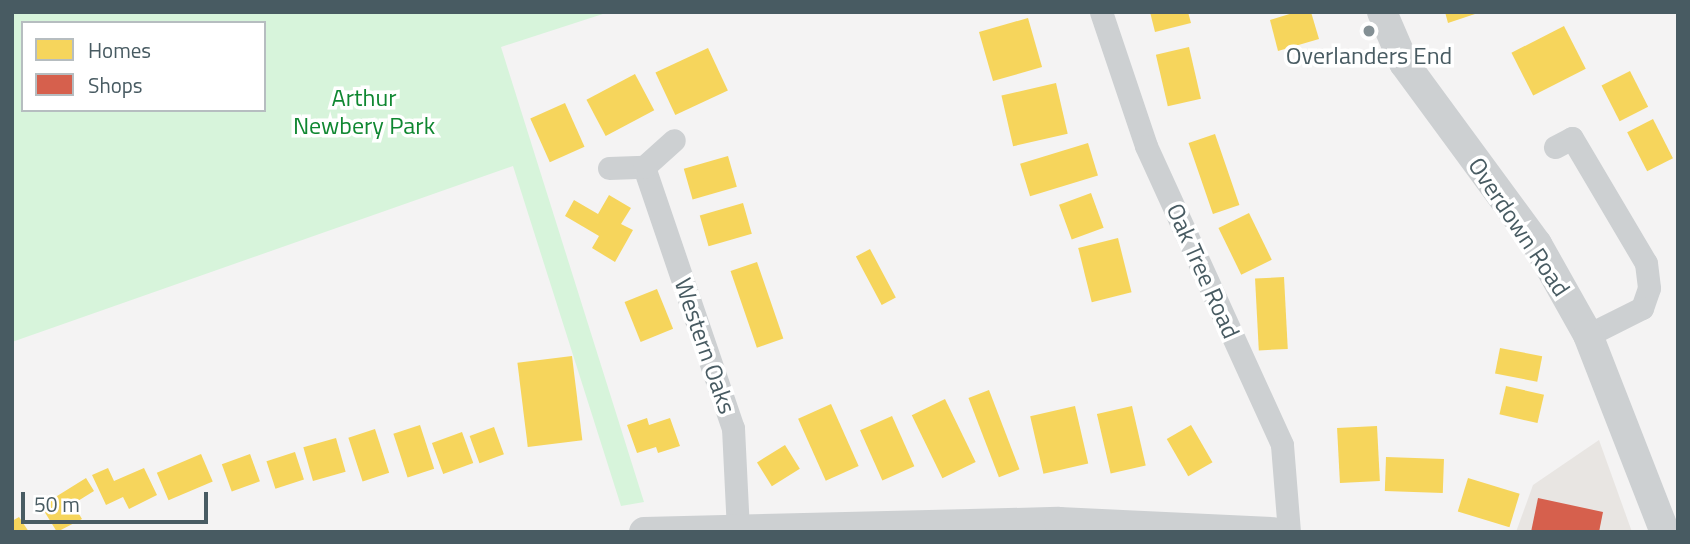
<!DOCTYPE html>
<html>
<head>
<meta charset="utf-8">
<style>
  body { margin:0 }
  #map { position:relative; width:1690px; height:544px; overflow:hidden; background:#f4f3f3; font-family:"Titillium Web",sans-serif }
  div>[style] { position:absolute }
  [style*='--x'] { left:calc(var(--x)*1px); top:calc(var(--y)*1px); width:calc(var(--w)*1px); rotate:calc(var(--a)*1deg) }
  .commercial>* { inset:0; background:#e8e5e2 }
  .green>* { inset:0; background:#d7f4db }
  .homes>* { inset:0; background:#f6d55c; transform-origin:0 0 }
  .shops>* { inset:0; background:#d6604d }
  .minor>* { height:23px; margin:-11.5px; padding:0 11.5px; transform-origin:11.5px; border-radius:11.5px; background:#cdd0d2 }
  .tertiary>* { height:30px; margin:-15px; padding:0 15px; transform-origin:15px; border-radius:15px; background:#cdd0d2 }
  .dots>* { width:19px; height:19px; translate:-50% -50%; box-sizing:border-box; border:4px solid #fff; border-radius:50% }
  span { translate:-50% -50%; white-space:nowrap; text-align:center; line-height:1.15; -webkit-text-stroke:7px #fff; paint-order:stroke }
  .poi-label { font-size:24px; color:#485b62 }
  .park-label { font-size:24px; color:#0f8731 }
  .street-label { font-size:24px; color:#485b62 }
  .frame { position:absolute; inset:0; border:14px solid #485b62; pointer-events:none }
  .legend { position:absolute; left:21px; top:21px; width:245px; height:91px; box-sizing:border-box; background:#fff; border:2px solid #b6bdc0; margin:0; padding:9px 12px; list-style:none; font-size:21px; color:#485b62 }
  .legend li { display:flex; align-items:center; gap:14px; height:35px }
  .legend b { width:35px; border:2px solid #b6bdc0 }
  .scale { position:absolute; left:21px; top:492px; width:187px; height:32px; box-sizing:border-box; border:4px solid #485b62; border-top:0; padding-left:9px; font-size:21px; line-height:24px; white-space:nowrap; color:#485b62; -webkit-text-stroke:5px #fff; paint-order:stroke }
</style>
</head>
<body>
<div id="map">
  <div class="commercial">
    <i style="clip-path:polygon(1599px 440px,1632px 532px,1516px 532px,1533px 485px)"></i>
  </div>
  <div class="green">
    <i style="clip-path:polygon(evenodd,12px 12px,609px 12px,501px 47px,644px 502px,621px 506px,513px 166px,12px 342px,12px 12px,23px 23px,264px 23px,264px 110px,23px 110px,23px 23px)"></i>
  </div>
  <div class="homes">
    <i style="clip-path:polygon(1150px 12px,1188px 12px,1191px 23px,1155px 32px)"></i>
    <i style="clip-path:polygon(1296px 12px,1311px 12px,1319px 39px,1278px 51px,1270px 20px)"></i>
    <i style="clip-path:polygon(1445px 12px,1478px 12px,1478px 13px,1448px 23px)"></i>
    <i style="left:1028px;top:18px;width:51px;height:51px;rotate:74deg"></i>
    <i style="left:1564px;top:26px;width:48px;height:59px;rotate:63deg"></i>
    <i style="left:1189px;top:47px;width:53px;height:34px;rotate:77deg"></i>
    <i style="left:708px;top:48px;width:47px;height:58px;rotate:65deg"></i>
    <i style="left:1630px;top:71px;width:40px;height:32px;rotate:63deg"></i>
    <i style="left:635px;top:74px;width:41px;height:55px;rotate:62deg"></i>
    <i style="left:1056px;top:83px;width:52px;height:56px;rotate:77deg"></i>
    <i style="left:565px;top:103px;width:48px;height:38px;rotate:66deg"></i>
    <i style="left:1653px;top:119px;width:44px;height:29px;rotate:63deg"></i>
    <i style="left:1215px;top:134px;width:75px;height:28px;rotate:71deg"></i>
    <i style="left:1088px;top:143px;width:34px;height:71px;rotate:73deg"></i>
    <i style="left:728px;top:156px;width:32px;height:46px;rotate:74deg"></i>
    <i style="left:1091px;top:193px;width:37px;height:34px;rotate:70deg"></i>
    <i style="clip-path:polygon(609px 195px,631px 208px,621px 224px,633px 230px,615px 262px,592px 248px,599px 236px,565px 216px,574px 200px,598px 214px)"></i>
    <i style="left:743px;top:203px;width:32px;height:45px;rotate:74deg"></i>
    <i style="left:1249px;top:213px;width:52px;height:34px;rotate:64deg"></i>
    <i style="left:1118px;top:238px;width:56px;height:41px;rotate:76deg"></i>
    <i style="left:870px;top:249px;width:55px;height:16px;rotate:62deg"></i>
    <i style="left:757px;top:262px;width:81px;height:28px;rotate:71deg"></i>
    <i style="left:1284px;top:277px;width:72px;height:29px;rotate:87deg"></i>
    <i style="left:657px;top:289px;width:43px;height:35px;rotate:68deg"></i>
    <i style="left:1500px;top:348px;width:43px;height:26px;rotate:11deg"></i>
    <i style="left:572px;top:356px;width:85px;height:55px;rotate:83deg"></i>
    <i style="left:1506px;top:386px;width:39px;height:29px;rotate:13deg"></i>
    <i style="left:989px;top:390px;width:85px;height:22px;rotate:69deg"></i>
    <i style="left:945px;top:399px;width:70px;height:37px;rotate:64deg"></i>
    <i style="left:831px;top:404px;width:68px;height:36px;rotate:66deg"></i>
    <i style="left:1075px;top:406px;width:59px;height:46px;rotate:77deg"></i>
    <i style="left:1132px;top:406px;width:61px;height:36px;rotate:77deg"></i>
    <i style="left:892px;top:416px;width:55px;height:35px;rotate:66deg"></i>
    <i style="clip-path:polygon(647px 418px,649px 425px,670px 418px,680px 446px,658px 453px,656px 447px,637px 453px,627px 425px)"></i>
    <i style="left:420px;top:425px;width:46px;height:28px;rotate:72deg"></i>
    <i style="left:1191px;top:425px;width:43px;height:28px;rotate:60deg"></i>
    <i style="left:1377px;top:426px;width:55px;height:40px;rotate:87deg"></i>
    <i style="left:494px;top:427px;width:29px;height:26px;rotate:70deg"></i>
    <i style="left:375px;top:429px;width:46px;height:28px;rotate:72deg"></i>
    <i style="left:462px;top:432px;width:33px;height:32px;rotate:70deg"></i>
    <i style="left:336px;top:438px;width:35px;height:34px;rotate:74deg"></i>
    <i style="left:785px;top:445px;width:28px;height:33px;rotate:58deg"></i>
    <i style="left:295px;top:452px;width:29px;height:30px;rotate:72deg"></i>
    <i style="left:201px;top:454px;width:30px;height:48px;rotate:67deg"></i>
    <i style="left:250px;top:454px;width:29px;height:30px;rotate:70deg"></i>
    <i style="left:1386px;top:457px;width:58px;height:34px;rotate:2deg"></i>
    <i style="clip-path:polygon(108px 468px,114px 481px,144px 468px,157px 495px,129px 509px,123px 497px,106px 505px,92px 475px)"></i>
    <i style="clip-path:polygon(86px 478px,94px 491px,73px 504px,82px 519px,57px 532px,41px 506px)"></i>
    <i style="left:1468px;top:478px;width:54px;height:35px;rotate:17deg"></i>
    <i style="clip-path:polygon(19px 517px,29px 532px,12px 532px,12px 521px)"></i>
  </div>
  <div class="shops">
    <i style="clip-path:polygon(1538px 498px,1603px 512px,1599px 532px,1531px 532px)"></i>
  </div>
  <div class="minor">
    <i style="--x:1101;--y:12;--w:141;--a:71.4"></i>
    <i style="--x:1146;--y:146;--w:328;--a:65.5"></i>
    <i style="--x:1282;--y:445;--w:87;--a:85.4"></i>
    <i style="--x:1555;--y:147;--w:19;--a:-28"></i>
    <i style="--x:1572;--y:138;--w:145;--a:59.4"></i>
    <i style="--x:1646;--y:263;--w:25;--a:83"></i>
    <i style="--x:1649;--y:288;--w:21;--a:109"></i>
    <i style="--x:1642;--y:308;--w:60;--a:153.4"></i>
    <i style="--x:644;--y:167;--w:276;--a:71.2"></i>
    <i style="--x:733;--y:428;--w:101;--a:87.2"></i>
    <i style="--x:609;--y:168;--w:35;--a:-2"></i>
    <i style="--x:644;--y:167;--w:40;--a:-42"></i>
  </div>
  <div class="tertiary">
    <i style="--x:1382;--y:12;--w:56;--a:66.7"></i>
    <i style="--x:1404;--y:63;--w:225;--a:53.7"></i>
    <i style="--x:1537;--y:244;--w:104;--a:60.7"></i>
    <i style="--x:1588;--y:335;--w:212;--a:68.7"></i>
    <i style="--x:644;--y:532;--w:415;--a:-1.4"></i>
    <i style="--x:1059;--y:522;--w:215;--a:2.7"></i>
  </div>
  <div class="dots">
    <i style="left:1369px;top:31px;background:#849095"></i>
  </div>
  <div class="poi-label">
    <span style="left:1369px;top:56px">Overlanders End</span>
  </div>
  <div class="park-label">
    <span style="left:364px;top:112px">Arthur<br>Newbery Park</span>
  </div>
  <div class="street-label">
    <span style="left:1519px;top:227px;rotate:56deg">Overdown Road</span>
    <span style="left:1203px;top:271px;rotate:66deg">Oak Tree Road</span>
    <span style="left:705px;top:346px;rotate:71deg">Western Oaks</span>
  </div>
  <div class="frame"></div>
  <ul class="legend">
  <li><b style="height:19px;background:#f6d55c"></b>Homes</li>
  <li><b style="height:19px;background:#d6604d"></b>Shops</li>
  </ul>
  <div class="scale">50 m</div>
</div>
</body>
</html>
